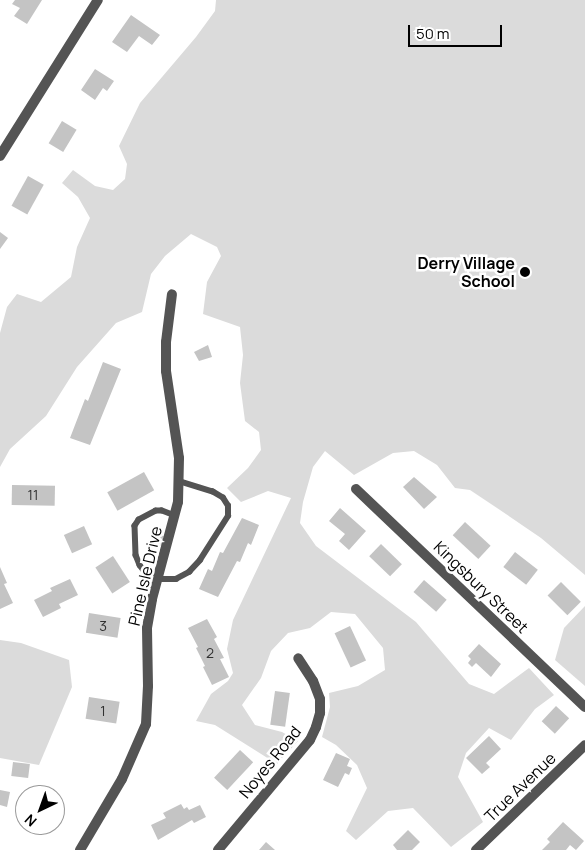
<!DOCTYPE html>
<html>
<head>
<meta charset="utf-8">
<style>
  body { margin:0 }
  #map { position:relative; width:585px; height:850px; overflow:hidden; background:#fff; font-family:Manrope,sans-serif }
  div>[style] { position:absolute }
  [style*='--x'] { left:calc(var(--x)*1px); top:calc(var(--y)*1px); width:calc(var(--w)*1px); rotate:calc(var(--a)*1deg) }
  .green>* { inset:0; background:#dbdbdb }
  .building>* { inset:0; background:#c4c4c4; transform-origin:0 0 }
  .service>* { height:5.5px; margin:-2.75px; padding:0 2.75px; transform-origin:2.75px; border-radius:2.75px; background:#545454 }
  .minor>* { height:10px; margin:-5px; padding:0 5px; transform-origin:5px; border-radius:5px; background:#545454 }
  .dots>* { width:14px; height:14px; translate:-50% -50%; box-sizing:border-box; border:2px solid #fff; border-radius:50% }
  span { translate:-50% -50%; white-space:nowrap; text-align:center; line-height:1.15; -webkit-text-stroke:5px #fff; paint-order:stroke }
  .number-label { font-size:14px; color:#313131 }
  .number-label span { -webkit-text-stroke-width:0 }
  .poi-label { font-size:16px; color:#000; font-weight:700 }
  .right { translate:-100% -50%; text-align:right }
  .street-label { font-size:16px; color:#000 }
  .north { position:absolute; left:15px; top:785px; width:50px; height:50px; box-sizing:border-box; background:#fff; border:1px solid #999; border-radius:50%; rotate:222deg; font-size:14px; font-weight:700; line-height:20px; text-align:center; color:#000 }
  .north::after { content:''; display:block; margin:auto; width:18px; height:22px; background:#000; clip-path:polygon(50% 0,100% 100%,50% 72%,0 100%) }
  .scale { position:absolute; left:408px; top:25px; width:94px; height:22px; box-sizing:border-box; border:2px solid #000; border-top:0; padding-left:6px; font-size:15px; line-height:18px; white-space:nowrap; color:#000; -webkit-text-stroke:4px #fff; paint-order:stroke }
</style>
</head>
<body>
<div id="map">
  <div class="green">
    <i style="clip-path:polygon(216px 0,585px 0,585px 575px,541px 538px,500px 510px,470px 490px,455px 488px,437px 465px,414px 451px,393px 453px,354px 475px,325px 451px,313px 467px,303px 502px,300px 523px,316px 546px,416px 622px,469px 684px,494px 694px,529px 668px,554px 695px,535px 709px,511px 740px,489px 728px,466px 753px,458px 777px,483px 822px,451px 847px,413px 808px,388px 811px,356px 840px,346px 831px,367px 788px,357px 765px,336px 745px,322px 737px,330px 707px,329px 693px,358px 686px,385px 670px,383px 648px,355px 614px,331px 612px,310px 628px,288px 633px,271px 651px,261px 678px,242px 705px,255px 725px,282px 732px,298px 741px,277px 764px,215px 725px,196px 721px,211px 694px,228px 681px,233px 673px,227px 649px,233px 620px,291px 498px,268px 491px,241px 502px,227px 488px,248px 468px,261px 450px,259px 432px,245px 421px,240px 383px,243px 355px,240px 327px,203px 314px,207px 282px,221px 256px,217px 247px,191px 234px,165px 256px,151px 274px,142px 312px,116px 323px,77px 367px,46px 416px,10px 449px,0 467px,0 333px,7px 307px,17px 294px,41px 302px,71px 277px,77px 247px,90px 218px,78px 197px,62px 183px,73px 170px,95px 186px,113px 190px,125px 179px,127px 164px,119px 146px,140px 103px,196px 37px,215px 11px)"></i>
    <i style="clip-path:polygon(585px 606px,585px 686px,555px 660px,564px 628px)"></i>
    <i style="clip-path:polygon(0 640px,21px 643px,69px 660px,72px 687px,39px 765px,0 758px)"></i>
  </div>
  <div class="building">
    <i style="clip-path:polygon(15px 0,42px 0,27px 24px,14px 16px,20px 8px,12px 4px)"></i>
    <i style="clip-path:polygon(131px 15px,160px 35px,152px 45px,139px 36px,127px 52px,112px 42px)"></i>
    <i style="clip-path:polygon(95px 69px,114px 81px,107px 91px,103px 88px,95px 100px,81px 90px)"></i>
    <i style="left:62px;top:121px;width:17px;height:26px;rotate:31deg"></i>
    <i style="left:28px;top:176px;width:18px;height:34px;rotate:29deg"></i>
    <i style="clip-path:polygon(0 232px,8px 238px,0 249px)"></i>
    <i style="clip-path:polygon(208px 345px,212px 357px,199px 361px,194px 352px)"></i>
    <i style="clip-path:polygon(103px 362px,121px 369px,90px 445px,70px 438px,85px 399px,88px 401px)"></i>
    <i style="left:144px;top:472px;width:21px;height:42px;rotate:61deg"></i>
    <i style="clip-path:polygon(414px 477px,437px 497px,424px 509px,403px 487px)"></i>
    <i style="left:12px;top:485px;width:43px;height:20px;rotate:1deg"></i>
    <i style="clip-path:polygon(340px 508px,366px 531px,349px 550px,339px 541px,345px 534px,329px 521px)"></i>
    <i style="clip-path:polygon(242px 518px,259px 525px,251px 545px,248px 543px,240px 562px,237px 561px,218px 597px,199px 589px,208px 569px,212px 571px,220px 552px,223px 553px)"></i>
    <i style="left:465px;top:522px;width:35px;height:18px;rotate:43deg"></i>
    <i style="left:84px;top:526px;width:20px;height:22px;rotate:66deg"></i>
    <i style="left:160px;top:535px;width:4px;height:10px;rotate:14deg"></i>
    <i style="left:381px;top:544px;width:29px;height:17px;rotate:44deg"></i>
    <i style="left:515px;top:552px;width:29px;height:19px;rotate:38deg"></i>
    <i style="left:113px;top:556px;width:31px;height:21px;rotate:57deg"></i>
    <i style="clip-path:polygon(0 567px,7px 583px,4px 584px,13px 603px,0 609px)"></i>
    <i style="clip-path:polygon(70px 579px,78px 595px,59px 604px,61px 608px,43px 617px,34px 600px,52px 591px,50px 588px)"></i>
    <i style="left:424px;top:580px;width:30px;height:16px;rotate:41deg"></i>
    <i style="left:561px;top:582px;width:28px;height:19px;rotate:45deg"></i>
    <i style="left:89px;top:613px;width:32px;height:20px;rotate:9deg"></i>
    <i style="clip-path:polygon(207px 619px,217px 637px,214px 639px,224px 658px,220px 659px,229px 677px,212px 685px,203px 667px,205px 666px,196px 648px,198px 647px,188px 628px)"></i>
    <i style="left:350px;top:626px;width:38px;height:17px;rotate:65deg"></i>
    <i style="clip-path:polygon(479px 644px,501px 664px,491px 677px,476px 663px,472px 667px,468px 663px,471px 659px,468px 656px)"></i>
    <i style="left:275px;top:691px;width:15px;height:34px;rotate:8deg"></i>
    <i style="left:89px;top:697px;width:31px;height:22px;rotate:9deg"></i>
    <i style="left:556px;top:706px;width:18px;height:21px;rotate:43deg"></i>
    <i style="clip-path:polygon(489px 736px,501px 749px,486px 763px,490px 767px,482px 774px,466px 758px)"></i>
    <i style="left:240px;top:750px;width:18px;height:38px;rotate:43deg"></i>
    <i style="clip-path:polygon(336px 753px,350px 759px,347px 766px,352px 768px,349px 775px,345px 773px,338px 787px,323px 780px)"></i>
    <i style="left:13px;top:762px;width:17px;height:14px;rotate:7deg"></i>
    <i style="clip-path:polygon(0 790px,10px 792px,7px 807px,0 805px)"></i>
    <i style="clip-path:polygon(181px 804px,184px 809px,187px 807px,189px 810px,200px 805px,206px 817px,194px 823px,192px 820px,158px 840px,151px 825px,166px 818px,163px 813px)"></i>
    <i style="clip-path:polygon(563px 822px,584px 841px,576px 850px,570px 845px,566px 850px,542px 850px,550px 842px,547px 839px)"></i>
    <i style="clip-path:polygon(408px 830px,420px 842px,412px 850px,397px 850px,393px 845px)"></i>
    <i style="clip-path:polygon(266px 842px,275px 850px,259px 850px)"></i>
  </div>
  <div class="service">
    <i style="--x:175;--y:516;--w:14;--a:-159"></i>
    <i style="--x:162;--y:511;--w:6;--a:180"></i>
    <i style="--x:156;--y:511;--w:19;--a:152"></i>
    <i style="--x:139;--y:520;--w:7;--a:124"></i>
    <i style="--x:135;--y:526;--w:29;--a:88"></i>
    <i style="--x:136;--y:555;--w:11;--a:68"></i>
    <i style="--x:140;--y:565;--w:9;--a:54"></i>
    <i style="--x:145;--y:572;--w:15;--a:28"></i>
    <i style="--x:158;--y:579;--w:18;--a:0"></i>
    <i style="--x:176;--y:579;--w:15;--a:-28"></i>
    <i style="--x:189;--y:572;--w:16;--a:-47"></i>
    <i style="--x:200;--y:560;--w:52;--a:-57.5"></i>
    <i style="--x:228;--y:516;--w:10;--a:-90"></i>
    <i style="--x:228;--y:506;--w:9;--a:-122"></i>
    <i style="--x:223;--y:498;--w:12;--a:-149"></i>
    <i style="--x:213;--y:492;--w:34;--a:-163"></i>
  </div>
  <div class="minor">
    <i style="--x:0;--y:156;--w:184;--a:-57.9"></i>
    <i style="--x:356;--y:489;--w:316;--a:43.6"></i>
    <i style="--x:80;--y:850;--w:82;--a:-59.4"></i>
    <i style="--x:122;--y:779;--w:60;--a:-66.4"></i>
    <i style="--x:146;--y:724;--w:38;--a:-87"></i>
    <i style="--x:148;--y:686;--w:58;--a:-91"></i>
    <i style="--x:147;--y:628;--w:29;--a:-80"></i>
    <i style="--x:152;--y:599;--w:100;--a:-75"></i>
    <i style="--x:178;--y:502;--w:44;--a:-88.7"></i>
    <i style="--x:179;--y:458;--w:88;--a:-98.5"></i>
    <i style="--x:166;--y:371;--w:29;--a:-90"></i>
    <i style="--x:166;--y:342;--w:48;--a:-82.9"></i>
    <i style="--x:218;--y:850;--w:143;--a:-50.1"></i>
    <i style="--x:310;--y:740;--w:14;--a:-65"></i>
    <i style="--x:316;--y:727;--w:15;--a:-74"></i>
    <i style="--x:320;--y:713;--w:14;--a:-90"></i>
    <i style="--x:320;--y:699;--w:19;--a:-111"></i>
    <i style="--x:313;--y:681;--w:27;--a:-123"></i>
    <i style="--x:476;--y:850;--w:151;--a:-43.9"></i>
  </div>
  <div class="dots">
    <i style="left:525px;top:272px;background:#000"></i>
  </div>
  <div class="number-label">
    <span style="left:33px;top:495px">11</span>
    <span style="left:103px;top:626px">3</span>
    <span style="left:210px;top:653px">2</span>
    <span style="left:103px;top:711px">1</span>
  </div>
  <div class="poi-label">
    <span class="right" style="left:515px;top:272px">Derry Village<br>School</span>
  </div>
  <div class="street-label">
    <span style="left:145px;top:576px;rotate:-77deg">Pine Isle Drive</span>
    <span style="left:481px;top:587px;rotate:44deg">Kingsbury Street</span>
    <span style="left:270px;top:762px;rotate:-51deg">Noyes Road</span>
    <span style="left:520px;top:787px;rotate:-44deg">True Avenue</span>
  </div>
  <div class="north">N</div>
  <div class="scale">50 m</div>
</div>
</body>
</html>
